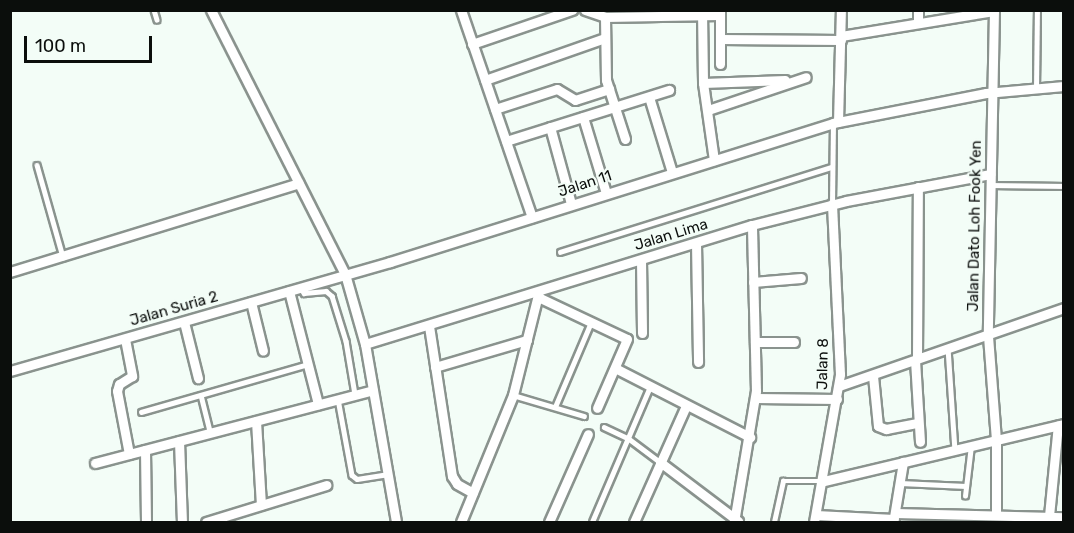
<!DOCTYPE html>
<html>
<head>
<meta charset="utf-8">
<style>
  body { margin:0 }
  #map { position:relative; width:1074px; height:533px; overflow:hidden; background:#f3fdf7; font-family:Rubik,sans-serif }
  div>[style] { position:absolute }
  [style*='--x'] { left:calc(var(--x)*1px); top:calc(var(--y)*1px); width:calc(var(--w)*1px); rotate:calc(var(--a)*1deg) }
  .roads { filter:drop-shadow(2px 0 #8a938e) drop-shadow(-2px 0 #8a938e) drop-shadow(0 2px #8a938e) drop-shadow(0 -2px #8a938e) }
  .lane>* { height:4.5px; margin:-2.25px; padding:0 2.25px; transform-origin:2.25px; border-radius:2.25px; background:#fff }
  .street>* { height:9px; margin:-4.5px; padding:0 4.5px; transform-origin:4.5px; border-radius:4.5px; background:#fff }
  span { translate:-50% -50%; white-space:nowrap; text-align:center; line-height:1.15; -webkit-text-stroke:4.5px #f3fdf7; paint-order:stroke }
  .street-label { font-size:15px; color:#0b0e0c }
  .frame { position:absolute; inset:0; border:12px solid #0b0e0c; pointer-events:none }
  .scale { position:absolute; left:24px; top:36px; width:128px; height:27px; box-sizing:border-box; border:3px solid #0b0e0c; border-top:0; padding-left:8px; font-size:18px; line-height:21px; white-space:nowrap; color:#0b0e0c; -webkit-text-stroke:4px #f3fdf7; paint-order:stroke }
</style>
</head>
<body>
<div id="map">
  <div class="roads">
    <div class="lane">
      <i style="--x:154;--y:10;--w:10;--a:73"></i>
      <i style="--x:1036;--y:89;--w:79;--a:-89.3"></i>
      <i style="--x:37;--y:165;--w:96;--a:74.2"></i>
      <i style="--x:991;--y:185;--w:73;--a:0.8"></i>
      <i style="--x:832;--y:204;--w:81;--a:-89.3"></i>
      <i style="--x:560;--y:252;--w:285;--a:-17.4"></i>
      <i style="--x:301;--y:288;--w:6;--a:59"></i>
      <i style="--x:304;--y:293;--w:22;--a:-5"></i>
      <i style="--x:326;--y:291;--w:8;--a:40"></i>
      <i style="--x:332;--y:296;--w:47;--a:72.7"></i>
      <i style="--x:346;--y:341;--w:54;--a:80.4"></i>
      <i style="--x:948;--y:348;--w:102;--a:86.1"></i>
      <i style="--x:201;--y:395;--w:38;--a:76"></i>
      <i style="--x:513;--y:395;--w:74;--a:16.5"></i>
      <i style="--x:338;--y:399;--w:77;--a:79.6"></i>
      <i style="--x:352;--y:475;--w:6;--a:39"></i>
      <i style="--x:357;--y:479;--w:30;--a:-9"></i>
      <i style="--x:555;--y:407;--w:92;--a:-67"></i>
      <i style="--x:141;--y:412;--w:174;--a:-16"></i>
      <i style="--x:604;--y:427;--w:26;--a:25"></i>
      <i style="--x:628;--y:438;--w:40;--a:37"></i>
      <i style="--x:900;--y:483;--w:66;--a:2.6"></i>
      <i style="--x:965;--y:496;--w:50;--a:-83.2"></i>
      <i style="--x:592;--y:522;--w:147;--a:-66.8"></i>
      <i style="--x:774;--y:522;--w:42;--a:-77.6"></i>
      <i style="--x:783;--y:481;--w:38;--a:0"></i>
    </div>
    <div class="street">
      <i style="--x:211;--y:10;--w:296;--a:63.1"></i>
      <i style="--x:345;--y:274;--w:73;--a:74.1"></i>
      <i style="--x:365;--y:344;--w:181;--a:80.1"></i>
      <i style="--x:461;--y:10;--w:219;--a:71.1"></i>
      <i style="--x:585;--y:10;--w:21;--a:19"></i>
      <i style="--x:605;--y:17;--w:115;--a:-1"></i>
      <i style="--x:702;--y:10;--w:73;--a:89.2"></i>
      <i style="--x:703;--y:83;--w:78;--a:81.9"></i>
      <i style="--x:720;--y:10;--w:54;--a:90"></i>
      <i style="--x:918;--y:10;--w:13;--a:90"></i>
      <i style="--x:994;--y:10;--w:326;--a:91.1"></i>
      <i style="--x:988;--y:336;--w:105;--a:85.6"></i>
      <i style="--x:996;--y:441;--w:74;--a:90"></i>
      <i style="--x:605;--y:17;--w:63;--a:89.1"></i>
      <i style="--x:606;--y:80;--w:62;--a:72.1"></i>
      <i style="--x:841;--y:36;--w:155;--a:-9.3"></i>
      <i style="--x:720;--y:39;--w:121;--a:0.5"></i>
      <i style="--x:472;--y:44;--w:106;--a:-18.8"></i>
      <i style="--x:485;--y:80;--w:127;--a:-19.3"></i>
      <i style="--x:703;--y:83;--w:82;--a:-2.1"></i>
      <i style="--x:649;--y:97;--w:78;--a:73"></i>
      <i style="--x:495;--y:109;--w:65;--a:-17.9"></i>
      <i style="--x:557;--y:89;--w:21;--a:31"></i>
      <i style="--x:575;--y:100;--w:36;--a:-18"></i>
      <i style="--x:708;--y:110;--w:103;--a:-18.6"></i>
      <i style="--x:583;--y:117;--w:79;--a:73.2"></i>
      <i style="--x:838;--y:122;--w:112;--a:-88.5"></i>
      <i style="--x:550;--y:127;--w:80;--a:74.7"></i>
      <i style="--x:506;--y:141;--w:171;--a:-17.4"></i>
      <i style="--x:696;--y:243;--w:119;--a:89"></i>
      <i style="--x:641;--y:260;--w:73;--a:89.2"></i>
      <i style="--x:10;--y:272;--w:302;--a:-17.1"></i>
      <i style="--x:753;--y:282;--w:48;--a:-4.8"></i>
      <i style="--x:289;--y:291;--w:117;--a:75.6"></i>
      <i style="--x:538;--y:297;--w:98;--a:25.3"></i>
      <i style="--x:627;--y:339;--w:75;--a:113.5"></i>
      <i style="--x:251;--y:302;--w:50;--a:76.2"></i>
      <i style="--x:184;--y:322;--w:58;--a:76"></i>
      <i style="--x:429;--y:326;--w:152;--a:81.3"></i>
      <i style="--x:452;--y:476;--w:9;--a:58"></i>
      <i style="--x:457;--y:484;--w:18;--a:29"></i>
      <i style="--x:125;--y:339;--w:38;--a:79"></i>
      <i style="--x:132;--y:376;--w:15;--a:148"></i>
      <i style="--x:119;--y:384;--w:7;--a:106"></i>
      <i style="--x:117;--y:391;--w:64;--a:79.2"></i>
      <i style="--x:755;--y:342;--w:39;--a:0"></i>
      <i style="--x:365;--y:344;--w:405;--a:-17.1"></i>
      <i style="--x:752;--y:225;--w:97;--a:-14.3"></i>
      <i style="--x:846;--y:201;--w:147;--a:-10.6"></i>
      <i style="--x:917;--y:359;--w:172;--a:-89.7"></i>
      <i style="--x:915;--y:360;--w:82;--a:86.5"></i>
      <i style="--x:435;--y:367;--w:96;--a:-16.4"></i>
      <i style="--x:615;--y:368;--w:152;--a:27.1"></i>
      <i style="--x:10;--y:371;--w:395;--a:-16"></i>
      <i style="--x:390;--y:262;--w:464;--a:-17.4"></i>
      <i style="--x:833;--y:123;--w:156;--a:-11.1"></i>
      <i style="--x:986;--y:93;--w:78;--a:-5.1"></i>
      <i style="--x:873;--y:376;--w:50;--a:84.3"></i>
      <i style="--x:878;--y:426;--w:9;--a:21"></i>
      <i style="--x:886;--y:429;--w:32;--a:-11"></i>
      <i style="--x:839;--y:386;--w:238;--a:-19.1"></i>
      <i style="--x:756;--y:398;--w:81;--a:0.7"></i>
      <i style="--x:256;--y:421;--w:84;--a:86.6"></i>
      <i style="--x:179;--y:441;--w:81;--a:87.9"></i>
      <i style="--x:145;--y:450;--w:72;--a:89.2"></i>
      <i style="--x:660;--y:462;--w:98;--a:37.1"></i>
      <i style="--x:95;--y:463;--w:287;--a:-14.7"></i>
      <i style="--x:824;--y:481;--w:247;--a:-13.4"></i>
      <i style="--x:895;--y:513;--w:169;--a:1.4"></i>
      <i style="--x:816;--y:515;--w:78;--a:2.9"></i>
      <i style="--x:1049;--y:516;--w:91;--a:-84.4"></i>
      <i style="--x:894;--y:517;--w:56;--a:-80.7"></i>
      <i style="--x:206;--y:522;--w:126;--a:-17.1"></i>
      <i style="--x:461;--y:522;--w:137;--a:-67.7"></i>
      <i style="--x:513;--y:395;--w:107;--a:-76"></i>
      <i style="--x:549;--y:522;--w:96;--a:-66.1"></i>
      <i style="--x:634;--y:522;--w:127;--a:-65.9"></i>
      <i style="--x:734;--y:522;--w:133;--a:-80.5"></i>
      <i style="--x:756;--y:391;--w:166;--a:-91.4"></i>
      <i style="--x:814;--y:522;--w:150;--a:-80"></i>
      <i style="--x:840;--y:374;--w:170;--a:-92.7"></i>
    </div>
  </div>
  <div class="street-label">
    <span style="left:585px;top:184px;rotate:-18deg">Jalan 11</span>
    <span style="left:975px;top:226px;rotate:-89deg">Jalan Dato Loh Fook Yen</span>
    <span style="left:671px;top:235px;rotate:-17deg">Jalan Lima</span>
    <span style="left:174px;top:309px;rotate:-16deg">Jalan Suria 2</span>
    <span style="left:823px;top:364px;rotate:-89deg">Jalan 8</span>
  </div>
  <div class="frame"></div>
  <div class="scale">100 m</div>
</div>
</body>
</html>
